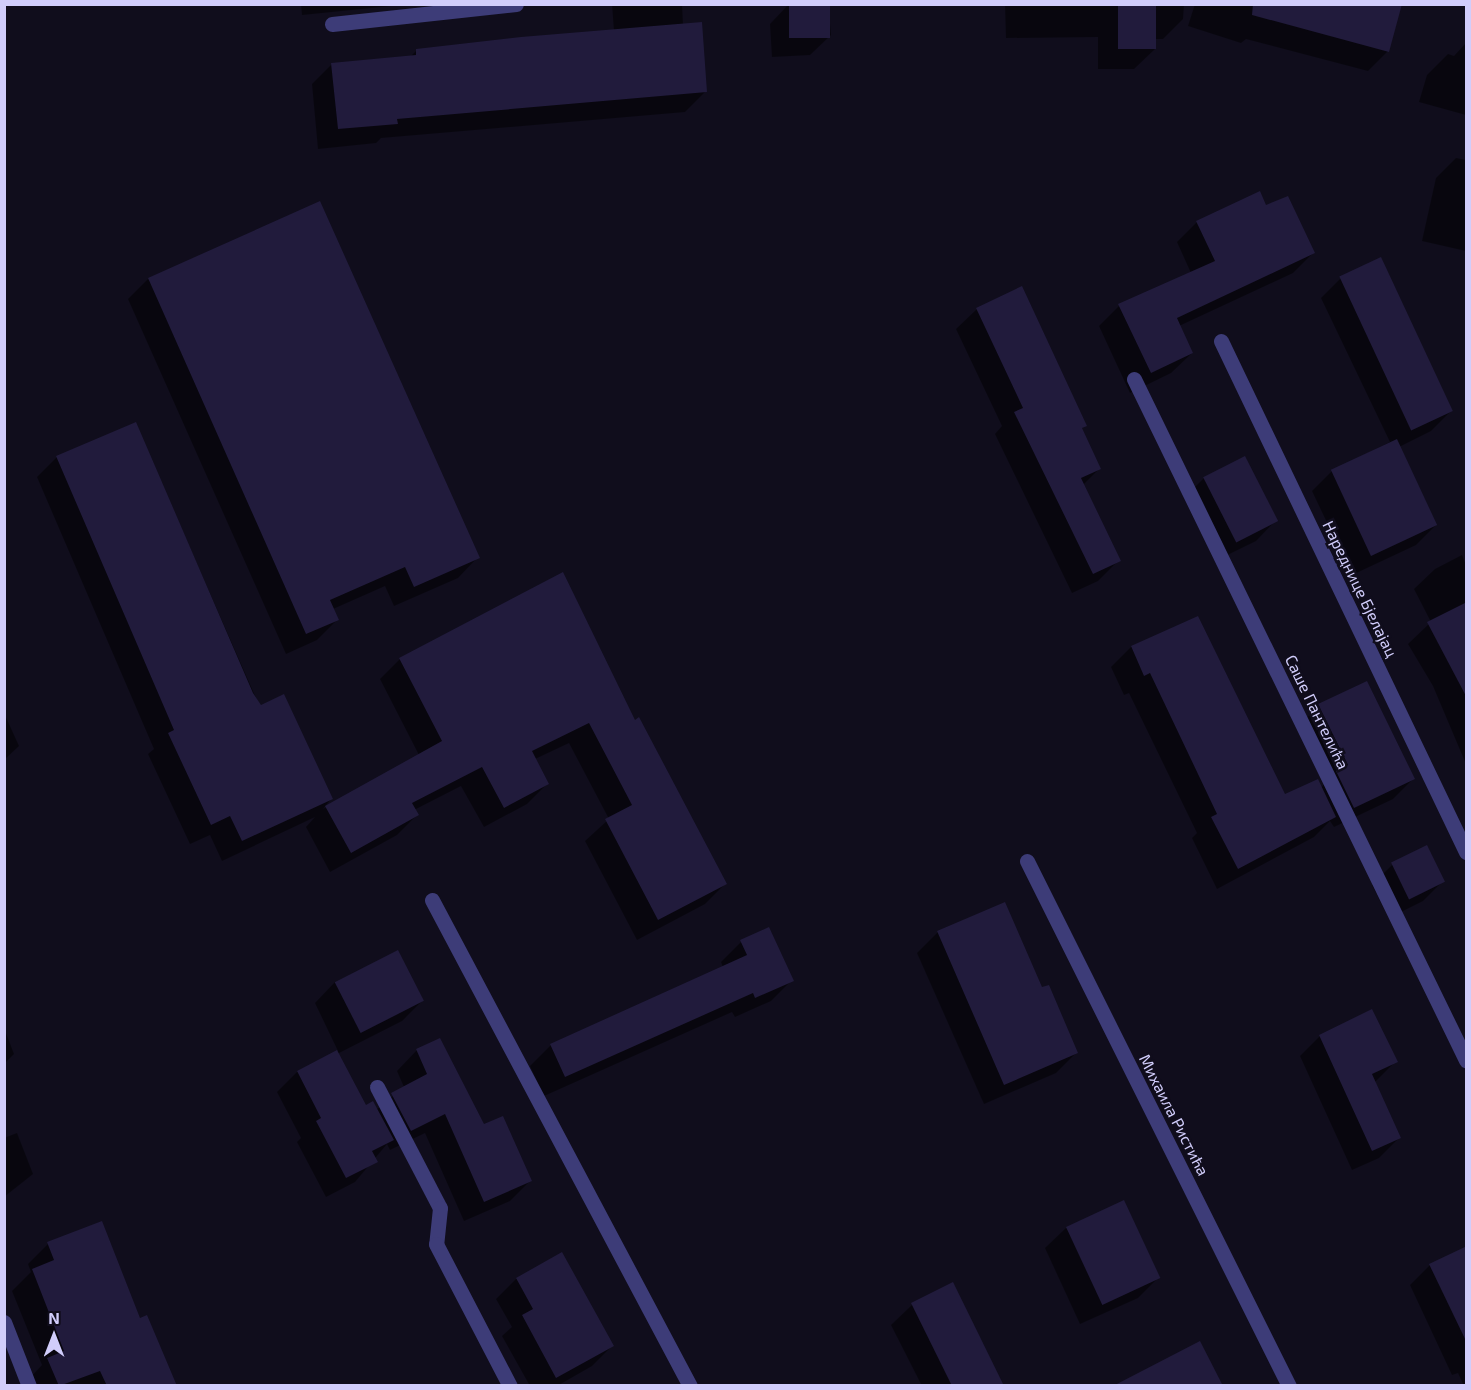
<!DOCTYPE html>
<html>
<head>
<meta charset="utf-8">
<style>
  body { margin:0 }
  #map { position:relative; width:1471px; height:1390px; overflow:hidden; background:#100d1c; font-family:"Exo 2",sans-serif }
  div>[style] { position:absolute }
  [style*='--x'] { left:calc(var(--x)*1px); top:calc(var(--y)*1px); width:calc(var(--w)*1px); rotate:calc(var(--a)*1deg) }
  .shadow>* { inset:0; background:#0007 }
  .building>* { inset:0; background:#211b3c; transform-origin:0 0 }
  .street>* { height:15px; margin:-7.5px; padding:0 7.5px; transform-origin:7.5px; border-radius:7.5px; background:#3d3c78 }
  span { translate:-50% -50%; white-space:nowrap; text-align:center; line-height:1.15; -webkit-text-stroke:5px #100d1c; paint-order:stroke }
  .street-label { font-size:16px; color:#d1cdfb }
  .frame { position:absolute; inset:0; border:6px solid #d1cdfb; pointer-events:none }
  .north { position:absolute; left:24px; top:1306px; width:60px; height:60px; -webkit-text-stroke:4px #100d1c; paint-order:stroke; rotate:0deg; font-size:16px; font-weight:700; line-height:24px; text-align:center; color:#d1cdfb }
  .north::after { content:''; display:block; margin:auto; width:21px; height:27px; background:#d1cdfb; clip-path:polygon(50% 0,100% 100%,50% 72%,0 100%) }
</style>
</head>
<body>
<div id="map">
  <div class="shadow">
    <i style="clip-path:polygon(301px 4px,411px 4px,302px 15px)"></i>
    <i style="clip-path:polygon(612px 4px,682px 4px,683px 25px,705px 92px,685px 112px,381px 138px,376px 143px,318px 149px,312px 84px,332px 64px,410px 57px,416px 51px,614px 31px)"></i>
    <i style="clip-path:polygon(789px 4px,828px 4px,831px 35px,810px 55px,772px 57px,770px 24px)"></i>
    <i style="clip-path:polygon(1005px 4px,1184px 4px,1183px 19px,1163px 39px,1155px 39px,1155px 49px,1134px 69px,1098px 69px,1098px 37px,1006px 38px)"></i>
    <i style="clip-path:polygon(1195px 4px,1401px 4px,1388px 51px,1368px 71px,1246px 39px,1241px 43px,1188px 26px)"></i>
    <i style="clip-path:polygon(1466px 43px,1466px 115px,1419px 102px,1427px 75px,1448px 54px,1454px 56px)"></i>
    <i style="clip-path:polygon(1456px 158px,1466px 160px,1466px 251px,1422px 241px,1436px 178px)"></i>
    <i style="clip-path:polygon(1265px 207px,1313px 253px,1293px 273px,1179px 326px,1192px 353px,1171px 373px,1130px 393px,1099px 326px,1119px 306px,1191px 273px,1177px 242px,1197px 222px)"></i>
    <i style="clip-path:polygon(1341px 278px,1451px 411px,1431px 431px,1399px 447px,1436px 525px,1416px 545px,1352px 575px,1312px 491px,1332px 471px,1390px 442px,1321px 298px)"></i>
    <i style="clip-path:polygon(148px 279px,478px 557px,458px 578px,394px 606px,385px 586px,333px 609px,338px 619px,317px 640px,286px 654px,128px 299px)"></i>
    <i style="clip-path:polygon(977px 309px,1085px 425px,1081px 429px,1099px 469px,1083px 485px,1119px 560px,1098px 581px,1072px 593px,995px 434px,1002px 426px,956px 329px)"></i>
    <i style="clip-path:polygon(135px 423px,260px 707px,331px 799px,323px 809px,419px 755px,380px 679px,400px 659px,634px 722px,725px 884px,705px 904px,637px 940px,585px 841px,609px 819px,569px 743px,535px 759px,548px 783px,527px 804px,484px 827px,461px 786px,414px 810px,417px 815px,397px 835px,330px 872px,306px 827px,315px 817px,222px 861px,210px 835px,190px 844px,148px 754px,154px 749px,37px 477px,57px 457px)"></i>
    <i style="clip-path:polygon(1245px 458px,1276px 520px,1256px 541px,1215px 561px,1184px 498px,1204px 478px)"></i>
    <i style="clip-path:polygon(1462px 555px,1466px 565px,1466px 764px,1433px 686px,1408px 644px,1431px 622px,1414px 589px,1435px 569px)"></i>
    <i style="clip-path:polygon(1197px 618px,1284px 796px,1321px 788px,1326px 782px,1299px 726px,1319px 705px,1413px 779px,1393px 799px,1334px 827px,1330px 821px,1314px 837px,1217px 889px,1192px 838px,1197px 833px,1129px 693px,1124px 695px,1111px 667px,1131px 647px)"></i>
    <i style="clip-path:polygon(4px 713px,19px 746px,4px 760px)"></i>
    <i style="clip-path:polygon(1392px 865px,1443px 881px,1423px 901px,1389px 918px,1372px 885px)"></i>
    <i style="clip-path:polygon(938px 932px,1042px 989px,1076px 1053px,1056px 1073px,984px 1104px,917px 953px)"></i>
    <i style="clip-path:polygon(741px 942px,792px 980px,771px 1001px,735px 1017px,732px 1012px,544px 1096px,530px 1066px,551px 1045px,723px 967px,721px 962px)"></i>
    <i style="clip-path:polygon(335px 982px,422px 1001px,402px 1021px,337px 1054px,365px 1107px,376px 1110px,404px 1087px,397px 1071px,417px 1050px,530px 1181px,510px 1201px,464px 1221px,425px 1133px,390px 1150px,387px 1144px,355px 1182px,326px 1197px,297px 1142px,301px 1138px,277px 1092px,297px 1072px,338px 1051px,315px 1003px)"></i>
    <i style="clip-path:polygon(4px 1028px,14px 1054px,4px 1064px)"></i>
    <i style="clip-path:polygon(1320px 1036px,1396px 1061px,1375px 1082px,1399px 1138px,1379px 1158px,1352px 1170px,1300px 1056px)"></i>
    <i style="clip-path:polygon(17px 1133px,33px 1174px,4px 1197px,4px 1138px)"></i>
    <i style="clip-path:polygon(1066px 1228px,1158px 1278px,1138px 1298px,1080px 1324px,1045px 1248px)"></i>
    <i style="clip-path:polygon(48px 1244px,140px 1320px,175px 1386px,30px 1386px,28px 1380px,42px 1365px,12px 1291px,31px 1272px,28px 1264px)"></i>
    <i style="clip-path:polygon(1466px 1248px,1466px 1386px,1464px 1386px,1458px 1373px,1452px 1375px,1410px 1285px,1430px 1265px)"></i>
    <i style="clip-path:polygon(562px 1254px,612px 1346px,592px 1366px,557px 1386px,530px 1386px,502px 1336px,512px 1327px,496px 1299px,516px 1279px)"></i>
    <i style="clip-path:polygon(952px 1284px,999px 1386px,922px 1386px,891px 1325px,912px 1305px)"></i>
  </div>
  <div class="building">
    <i style="left:789px;top:4px;width:41px;height:34px"></i>
    <i style="left:1118px;top:4px;width:38px;height:45px"></i>
    <i style="clip-path:polygon(1253px 4px,1402px 4px,1389px 52px,1252px 15px)"></i>
    <i style="clip-path:polygon(702px 22px,707px 92px,397px 119px,398px 124px,338px 129px,331px 63px,416px 55px,416px 49px,521px 37px)"></i>
    <i style="clip-path:polygon(1260px 191px,1266px 205px,1288px 196px,1315px 253px,1177px 318px,1193px 353px,1151px 373px,1118px 304px,1215px 261px,1196px 221px)"></i>
    <i style="clip-path:polygon(320px 201px,480px 558px,414px 587px,405px 567px,330px 600px,339px 620px,306px 634px,148px 278px)"></i>
    <i style="left:1381px;top:257px;width:170px;height:46px;rotate:65deg"></i>
    <i style="clip-path:polygon(1022px 286px,1087px 426px,1082px 428px,1101px 469px,1081px 478px,1121px 561px,1093px 574px,1014px 412px,1023px 408px,976px 308px)"></i>
    <i style="clip-path:polygon(136px 422px,253px 693px,261px 705px,284px 694px,333px 799px,242px 841px,230px 816px,211px 825px,168px 733px,174px 730px,56px 456px)"></i>
    <i style="left:1397px;top:439px;width:95px;height:73px;rotate:65deg"></i>
    <i style="left:1245px;top:456px;width:73px;height:47px;rotate:63deg"></i>
    <i style="clip-path:polygon(563px 572px,635px 720px,639px 717px,727px 884px,658px 920px,605px 819px,632px 805px,589px 723px,532px 751px,549px 784px,504px 808px,482px 767px,412px 803px,419px 815px,351px 853px,325px 806px,442px 741px,399px 658px)"></i>
    <i style="clip-path:polygon(1467px 602px,1467px 698px,1427px 622px)"></i>
    <i style="clip-path:polygon(1198px 616px,1285px 794px,1318px 779px,1336px 817px,1238px 869px,1211px 817px,1217px 814px,1150px 673px,1144px 676px,1131px 646px)"></i>
    <i style="clip-path:polygon(1367px 681px,1415px 779px,1354px 808px,1336px 771px,1348px 765px,1318px 704px)"></i>
    <i style="left:1427px;top:845px;width:41px;height:40px;rotate:64deg"></i>
    <i style="clip-path:polygon(1005px 902px,1042px 987px,1049px 985px,1078px 1053px,1004px 1085px,937px 931px)"></i>
    <i style="clip-path:polygon(769px 927px,794px 981px,755px 998px,753px 993px,565px 1077px,550px 1044px,747px 955px,740px 940px)"></i>
    <i style="left:398px;top:950px;width:57px;height:71px;rotate:63deg"></i>
    <i style="clip-path:polygon(1372px 1009px,1398px 1062px,1372px 1074px,1401px 1138px,1372px 1151px,1319px 1035px)"></i>
    <i style="clip-path:polygon(440px 1038px,484px 1124px,503px 1116px,532px 1181px,484px 1202px,445px 1114px,411px 1131px,391px 1093px,427px 1074px,416px 1049px)"></i>
    <i style="clip-path:polygon(337px 1050px,366px 1105px,373px 1101px,394px 1140px,372px 1151px,378px 1162px,346px 1178px,316px 1121px,321px 1118px,297px 1071px)"></i>
    <i style="left:1124px;top:1200px;width:86px;height:64px;rotate:65deg"></i>
    <i style="clip-path:polygon(102px 1221px,140px 1318px,147px 1315px,177px 1386px,107px 1386px,100px 1371px,59px 1386px,47px 1358px,64px 1351px,32px 1269px,54px 1260px,47px 1242px)"></i>
    <i style="clip-path:polygon(1467px 1246px,1467px 1343px,1429px 1264px)"></i>
    <i style="clip-path:polygon(562px 1252px,614px 1346px,556px 1378px,522px 1315px,533px 1309px,516px 1278px)"></i>
    <i style="clip-path:polygon(953px 1282px,1004px 1386px,952px 1386px,911px 1303px)"></i>
    <i style="clip-path:polygon(1200px 1341px,1223px 1386px,1113px 1386px)"></i>
  </div>
  <div class="street">
    <i style="--x:332;--y:24;--w:185;--a:-6.2"></i>
    <i style="--x:1221;--y:341;--w:567;--a:64.38"></i>
    <i style="--x:1134;--y:379;--w:758;--a:64.01"></i>
    <i style="--x:1027;--y:861;--w:587;--a:63.48"></i>
    <i style="--x:432;--y:900;--w:550;--a:62.04"></i>
    <i style="--x:377;--y:1087;--w:136;--a:62.5"></i>
    <i style="--x:440;--y:1208;--w:36;--a:96"></i>
    <i style="--x:436;--y:1244;--w:160;--a:62.5"></i>
    <i style="--x:4;--y:1322;--w:69;--a:68.7"></i>
  </div>
  <div class="street-label">
    <span style="left:1360px;top:589px;rotate:64deg">Нареднице Бјелајац</span>
    <span style="left:1317px;top:712px;rotate:64deg">Саше Пантелића</span>
    <span style="left:1174px;top:1115px;rotate:63deg">Михаила Ристића</span>
  </div>
  <div class="frame"></div>
  <div class="north">N</div>
</div>
</body>
</html>
